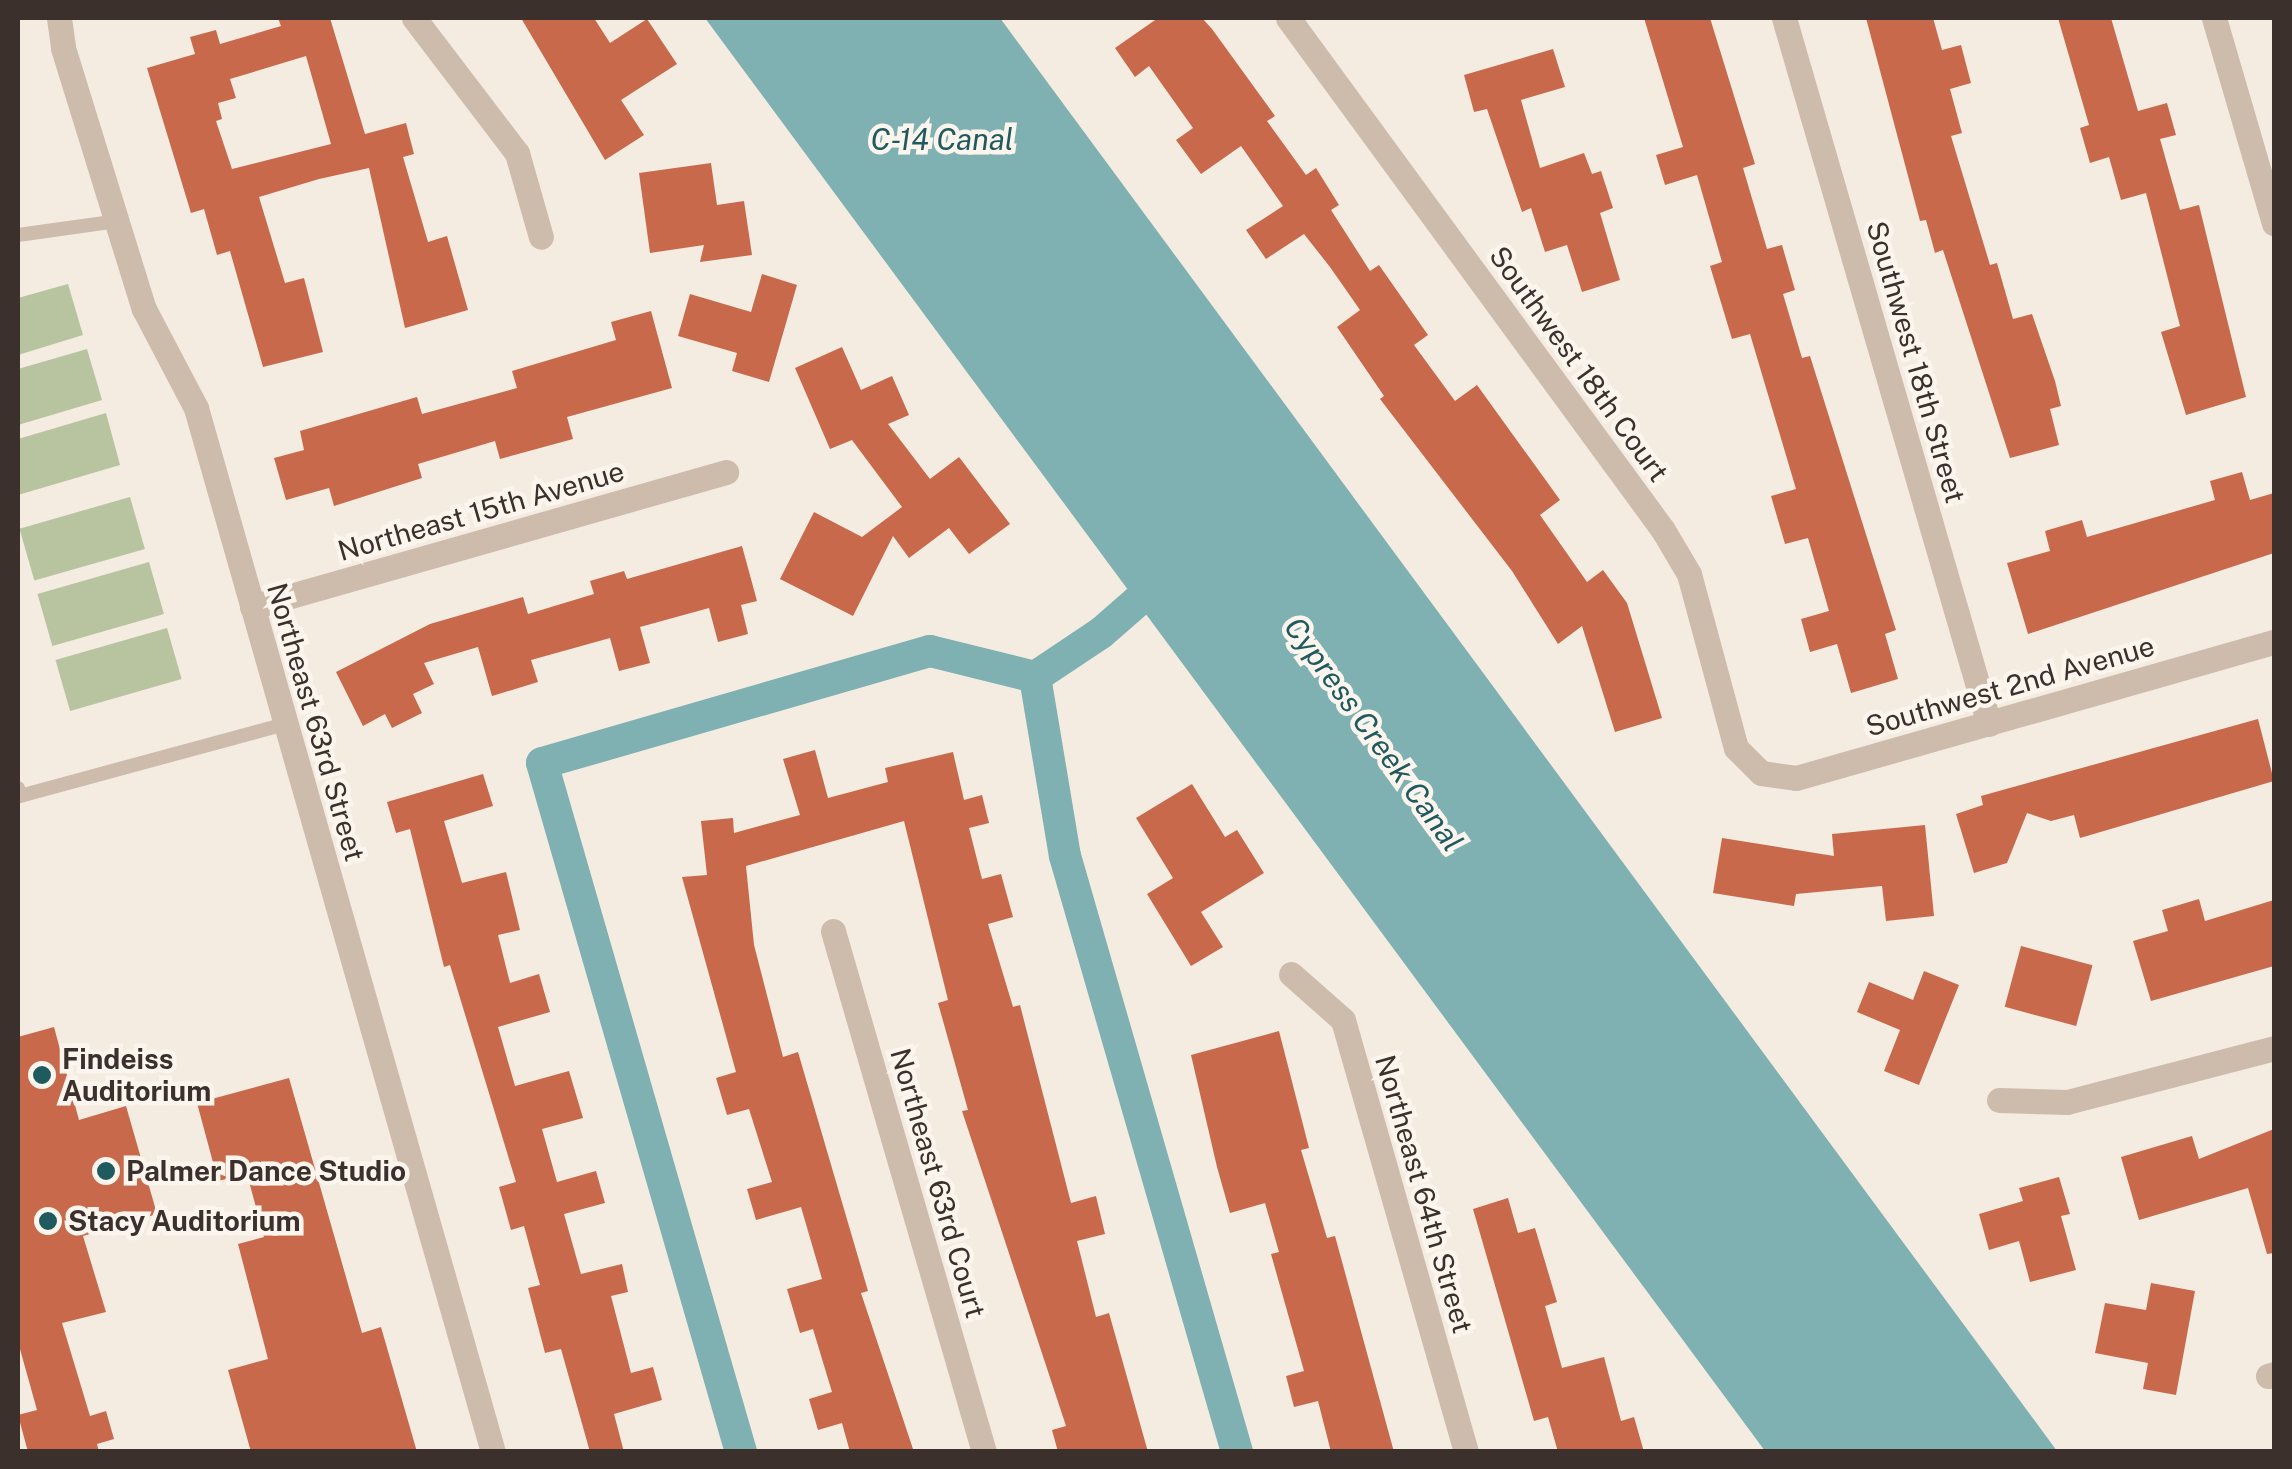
<!DOCTYPE html>
<html>
<head>
<meta charset="utf-8">
<style>
	body { margin:0 }
	#map { position:relative; width:2292px; height:1469px; overflow:hidden; background:#f4ebe1; font-family:"Public Sans",sans-serif }
	div>[style] { position:absolute }
	[style*='--x'] { left:calc(var(--x)*1px); top:calc(var(--y)*1px); width:calc(var(--w)*1px); rotate:calc(var(--a)*1deg) }
	.green>* { inset:0; background:#b8c4a0; transform-origin:0 0 }
	.water>* { inset:0; background:#7fb0b2 }
	.canal>* { height:32px; margin:-16px; padding:0 16px; transform-origin:16px; border-radius:16px; background:#7fb0b2 }
	.building>* { inset:0; background:#c8694b; transform-origin:0 0 }
	.service>* { height:14px; margin:-7px; padding:0 7px; transform-origin:7px; border-radius:7px; background:#cdbbac }
	.minor>* { height:25px; margin:-12.5px; padding:0 12.5px; transform-origin:12.5px; border-radius:12.5px; background:#cdbbac }
	.dots>* { width:28px; height:28px; translate:-50% -50%; box-sizing:border-box; border:5px solid #fbf5ee; border-radius:50% }
	span { translate:-50% -50%; white-space:nowrap; text-align:center; line-height:1.15; -webkit-text-stroke:9px #fbf5ee; paint-order:stroke }
	.street-label { font-size:28px; color:#3b302b }
	.poi-label { font-size:28px; color:#3b302b; font-weight:700 }
	.left { translate:0 -50%; text-align:left }
	.water-label { font-size:30px; color:#1f5a5e; font-style:italic }
	.frame { position:absolute; inset:0; border:20px solid #3b302b; pointer-events:none }
</style>
</head>
<body>
<div id="map">
	<div class="green">
		<div style="clip-path:polygon(68px 284px,83px 335px,18px 355px,18px 298px)"></div>
		<div style="clip-path:polygon(87px 349px,102px 400px,18px 425px,18px 369px)"></div>
		<div style="clip-path:polygon(106px 413px,120px 465px,18px 495px,18px 439px)"></div>
		<div style="left:130px;top:497px;width:54px;height:115px;rotate:74deg"></div>
		<div style="left:149px;top:562px;width:54px;height:116px;rotate:74deg"></div>
		<div style="left:167px;top:628px;width:53px;height:116px;rotate:74deg"></div>
	</div>
	<div class="water">
		<div style="clip-path:polygon(705px 18px,1000px 18px,2057px 1451px,1765px 1451px)"></div>
	</div>
	<div class="canal">
		<div style="--x:1035;--y:677;--w:181;--a:80.5"></div>
		<div style="--x:1065;--y:856;--w:620;--a:73.9"></div>
		<div style="--x:741;--y:1452;--w:717;--a:-106.11"></div>
		<div style="--x:542;--y:763;--w:404;--a:-16.1"></div>
		<div style="--x:930;--y:651;--w:108;--a:13.9"></div>
		<div style="--x:1035;--y:677;--w:79;--a:-33.7"></div>
		<div style="--x:1101;--y:633;--w:93;--a:-41.1"></div>
	</div>
	<div class="building">
		<div style="clip-path:polygon(evenodd,278px 18px,330px 18px,365px 134px,406px 123px,414px 154px,403px 157px,428px 242px,447px 236px,468px 310px,405px 328px,369px 168px,319px 179px,259px 197px,285px 283px,304px 278px,323px 352px,263px 367px,230px 251px,217px 255px,204px 209px,191px 213px,147px 68px,195px 54px,190px 37px,216px 30px,220px 44px,281px 26px,278px 18px,306px 56px,331px 144px,232px 169px,216px 121px,222px 119px,218px 103px,236px 98px,230px 79px,306px 56px)"></div>
		<div style="clip-path:polygon(521px 18px,594px 18px,610px 43px,647px 19px,677px 64px,621px 100px,644px 135px,605px 160px)"></div>
		<div style="clip-path:polygon(1158px 18px,1202px 18px,1212px 29px,1275px 116px,1267px 121px,1306px 175px,1316px 168px,1339px 205px,1331px 210px,1370px 271px,1379px 265px,1428px 335px,1414px 345px,1455px 401px,1477px 385px,1560px 500px,1540px 515px,1587px 582px,1603px 570px,1627px 603px,1662px 718px,1615px 732px,1582px 626px,1558px 644px,1512px 571px,1380px 399px,1384px 396px,1337px 327px,1360px 310px,1330px 267px,1304px 234px,1266px 259px,1246px 230px,1283px 206px,1241px 146px,1201px 174px,1176px 140px,1193px 128px,1149px 66px,1135px 77px,1115px 48px)"></div>
		<div style="clip-path:polygon(1644px 18px,1710px 18px,1755px 164px,1743px 168px,1767px 249px,1782px 245px,1795px 290px,1783px 294px,1802px 358px,1810px 356px,1896px 630px,1885px 634px,1898px 679px,1851px 693px,1837px 644px,1810px 652px,1801px 619px,1829px 611px,1808px 538px,1785px 544px,1771px 496px,1796px 489px,1750px 334px,1732px 339px,1710px 266px,1722px 262px,1697px 175px,1665px 185px,1656px 155px,1683px 147px)"></div>
		<div style="clip-path:polygon(1866px 18px,1933px 18px,1942px 50px,1961px 45px,1971px 83px,1950px 89px,1962px 133px,1951px 136px,1990px 265px,1997px 263px,2013px 319px,2032px 314px,2055px 381px,2061px 406px,2050px 409px,2059px 445px,2010px 458px,1943px 250px,1935px 253px,1926px 220px,1920px 221px)"></div>
		<div style="clip-path:polygon(2058px 18px,2111px 18px,2138px 111px,2167px 103px,2176px 135px,2160px 139px,2180px 210px,2199px 205px,2246px 397px,2186px 415px,2161px 332px,2180px 326px,2146px 193px,2121px 200px,2109px 157px,2090px 163px,2080px 128px,2089px 125px)"></div>
		<div style="clip-path:polygon(1553px 49px,1565px 87px,1521px 100px,1540px 168px,1584px 153px,1592px 174px,1601px 171px,1613px 208px,1600px 213px,1620px 280px,1582px 292px,1567px 245px,1545px 252px,1531px 208px,1522px 212px,1487px 109px,1474px 112px,1464px 75px)"></div>
		<div style="clip-path:polygon(711px 163px,717px 205px,744px 201px,752px 255px,700px 262px,704px 245px,650px 253px,639px 173px)"></div>
		<div style="clip-path:polygon(762px 274px,797px 285px,769px 382px,732px 371px,737px 353px,678px 336px,690px 294px,751px 312px)"></div>
		<div style="clip-path:polygon(651px 311px,672px 388px,567px 417px,573px 439px,500px 459px,495px 441px,418px 464px,422px 478px,334px 506px,329px 488px,286px 500px,274px 458px,304px 450px,300px 431px,417px 397px,422px 414px,517px 388px,512px 371px,616px 340px,611px 322px)"></div>
		<div style="clip-path:polygon(842px 347px,861px 390px,892px 376px,909px 415px,888px 424px,930px 479px,959px 457px,1010px 524px,969px 554px,949px 528px,909px 558px,893px 536px,853px 616px,780px 579px,814px 512px,862px 537px,902px 507px,852px 440px,830px 449px,795px 368px)"></div>
		<div style="clip-path:polygon(2242px 472px,2250px 500px,2274px 493px,2274px 553px,2028px 634px,2007px 563px,2050px 551px,2045px 531px,2082px 520px,2087px 537px,2215px 500px,2210px 481px)"></div>
		<div style="clip-path:polygon(742px 546px,757px 601px,741px 605px,748px 634px,718px 642px,709px 608px,640px 627px,650px 663px,619px 671px,610px 638px,531px 660px,538px 682px,492px 696px,478px 647px,424px 663px,434px 684px,413px 694px,422px 713px,392px 728px,385px 714px,363px 726px,336px 672px,430px 624px,523px 597px,528px 614px,594px 594px,590px 581px,624px 571px,627px 579px)"></div>
		<div style="clip-path:polygon(2258px 719px,2274px 781px,2080px 838px,2074px 815px,2051px 821px,2027px 813px,2007px 863px,1974px 873px,1956px 814px,1983px 805px,1981px 796px)"></div>
		<div style="clip-path:polygon(815px 750px,828px 798px,888px 782px,885px 768px,953px 752px,964px 800px,982px 795px,989px 823px,969px 828px,982px 879px,1001px 874px,1013px 917px,988px 924px,1013px 1007px,1020px 1005px,1071px 1203px,1096px 1196px,1105px 1234px,1077px 1241px,1096px 1317px,1109px 1313px,1148px 1452px,1058px 1452px,1052px 1430px,1066px 1426px,962px 1111px,968px 1110px,938px 1003px,948px 1000px,904px 821px,746px 866px,754px 945px,783px 1057px,798px 1052px,868px 1291px,861px 1293px,914px 1452px,850px 1452px,842px 1423px,818px 1430px,809px 1399px,832px 1392px,813px 1329px,800px 1333px,787px 1289px,822px 1279px,801px 1207px,756px 1220px,747px 1189px,772px 1182px,749px 1109px,727px 1115px,716px 1078px,736px 1072px,682px 877px,707px 875px,701px 821px,733px 818px,734px 833px,800px 815px,783px 759px)"></div>
		<div style="clip-path:polygon(483px 774px,493px 806px,444px 821px,462px 883px,506px 872px,520px 930px,498px 935px,510px 983px,539px 974px,550px 1012px,498px 1027px,515px 1086px,569px 1071px,583px 1118px,542px 1129px,557px 1182px,596px 1171px,605px 1203px,564px 1214px,581px 1274px,622px 1264px,628px 1292px,611px 1296px,631px 1373px,653px 1367px,662px 1400px,614px 1414px,624px 1452px,590px 1452px,561px 1349px,545px 1353px,528px 1288px,540px 1285px,524px 1226px,511px 1230px,499px 1187px,516px 1182px,450px 965px,444px 967px,410px 829px,396px 833px,387px 802px)"></div>
		<div style="clip-path:polygon(1192px 784px,1225px 837px,1237px 830px,1264px 873px,1201px 912px,1223px 947px,1191px 966px,1147px 894px,1173px 878px,1136px 818px)"></div>
		<div style="clip-path:polygon(1925px 825px,1934px 916px,1886px 921px,1882px 886px,1796px 894px,1794px 906px,1713px 893px,1722px 838px,1834px 856px,1832px 834px)"></div>
		<div style="clip-path:polygon(2199px 899px,2205px 921px,2274px 900px,2274px 966px,2151px 1001px,2133px 941px,2168px 931px,2162px 910px)"></div>
		<div style="left:2021px;top:946px;width:74px;height:63px;rotate:15deg"></div>
		<div style="clip-path:polygon(1924px 971px,1959px 985px,1919px 1085px,1884px 1071px,1900px 1030px,1857px 1012px,1869px 982px,1913px 1000px)"></div>
		<div style="clip-path:polygon(54px 1027px,79px 1120px,126px 1106px,157px 1214px,83px 1236px,106px 1312px,62px 1323px,90px 1416px,106px 1411px,114px 1439px,97px 1444px,99px 1452px,28px 1452px,18px 1415px,37px 1410px,18px 1342px,18px 1037px)"></div>
		<div style="clip-path:polygon(1279px 1031px,1309px 1148px,1301px 1150px,1327px 1238px,1335px 1236px,1394px 1452px,1331px 1452px,1318px 1401px,1294px 1407px,1286px 1376px,1304px 1371px,1271px 1254px,1279px 1252px,1265px 1203px,1230px 1213px,1217px 1167px,1191px 1055px)"></div>
		<div style="clip-path:polygon(289px 1078px,362px 1333px,381px 1327px,417px 1452px,251px 1452px,228px 1370px,268px 1359px,238px 1244px,264px 1237px,247px 1174px,218px 1181px,197px 1103px)"></div>
		<div style="clip-path:polygon(2274px 1129px,2274px 1253px,2267px 1254px,2248px 1188px,2139px 1220px,2121px 1157px,2192px 1136px,2199px 1159px)"></div>
		<div style="clip-path:polygon(2059px 1177px,2070px 1214px,2061px 1216px,2076px 1270px,2030px 1282px,2019px 1241px,1989px 1250px,1979px 1214px,2023px 1201px,2019px 1188px)"></div>
		<div style="clip-path:polygon(1508px 1198px,1518px 1233px,1535px 1228px,1557px 1302px,1545px 1306px,1562px 1368px,1604px 1357px,1621px 1421px,1634px 1417px,1644px 1452px,1558px 1452px,1548px 1417px,1534px 1421px,1473px 1209px)"></div>
		<div style="clip-path:polygon(2151px 1283px,2195px 1291px,2176px 1395px,2143px 1389px,2148px 1363px,2095px 1353px,2105px 1303px,2146px 1310px)"></div>
	</div>
	<div class="service">
		<div style="--x:18;--y:235;--w:100;--a:-8"></div>
		<div style="--x:18;--y:788;--w:8;--a:76"></div>
		<div style="--x:20;--y:796;--w:275;--a:-15.2"></div>
	</div>
	<div class="minor">
		<div style="--x:59;--y:18;--w:30;--a:82"></div>
		<div style="--x:63;--y:48;--w:273;--a:72.8"></div>
		<div style="--x:144;--y:309;--w:112;--a:62.3"></div>
		<div style="--x:196;--y:408;--w:1085;--a:74.12"></div>
		<div style="--x:414;--y:18;--w:170;--a:52.7"></div>
		<div style="--x:517;--y:153;--w:87;--a:74.1"></div>
		<div style="--x:1288;--y:18;--w:635;--a:53.78"></div>
		<div style="--x:1663;--y:530;--w:51;--a:59.4"></div>
		<div style="--x:1689;--y:574;--w:180;--a:74.9"></div>
		<div style="--x:1736;--y:748;--w:35;--a:45"></div>
		<div style="--x:1761;--y:773;--w:35;--a:8"></div>
		<div style="--x:1796;--y:778;--w:497;--a:-15.9"></div>
		<div style="--x:1784;--y:18;--w:735;--a:73.81"></div>
		<div style="--x:2214;--y:18;--w:214;--a:73.7"></div>
		<div style="--x:252;--y:607;--w:493;--a:-15.9"></div>
		<div style="--x:833;--y:931;--w:542;--a:73.84"></div>
		<div style="--x:1291;--y:974;--w:69;--a:41.5"></div>
		<div style="--x:1343;--y:1020;--w:449;--a:74.1"></div>
		<div style="--x:1999;--y:1100;--w:68;--a:1.7"></div>
		<div style="--x:2067;--y:1102;--w:214;--a:-14.6"></div>
		<div style="--x:2268;--y:1376;--w:6;--a:-18"></div>
	</div>
	<div class="dots">
		<div style="left:42px;top:1075px;background:#1f5a5e"></div>
		<div style="left:106px;top:1171px;background:#1f5a5e"></div>
		<div style="left:48px;top:1221px;background:#1f5a5e"></div>
	</div>
	<div class="street-label">
		<span style="left:1916px;top:362px;rotate:74deg">Southwest 18th Street</span>
		<span style="left:1579px;top:364px;rotate:54deg">Southwest 18th Court</span>
		<span style="left:481px;top:511px;rotate:-16deg">Northeast 15th Avenue</span>
		<span style="left:2010px;top:686px;rotate:-16deg">Southwest 2nd Avenue</span>
		<span style="left:316px;top:722px;rotate:74deg">Northeast 63rd Street</span>
		<span style="left:938px;top:1183px;rotate:74deg">Northeast 63rd Court</span>
		<span style="left:1424px;top:1194px;rotate:74deg">Northeast 64th Street</span>
	</div>
	<div class="poi-label">
		<span class="left" style="left:62px;top:1075px">Findeiss<br>Auditorium</span>
		<span class="left" style="left:126px;top:1171px">Palmer Dance Studio</span>
		<span class="left" style="left:68px;top:1221px">Stacy Auditorium</span>
	</div>
	<div class="water-label">
		<span style="left:942px;top:139px">C-14 Canal</span>
		<span style="left:1374px;top:734px;rotate:54deg">Cypress Creek Canal</span>
	</div>
	<div class="frame"></div>
</div>
</body>
</html>
